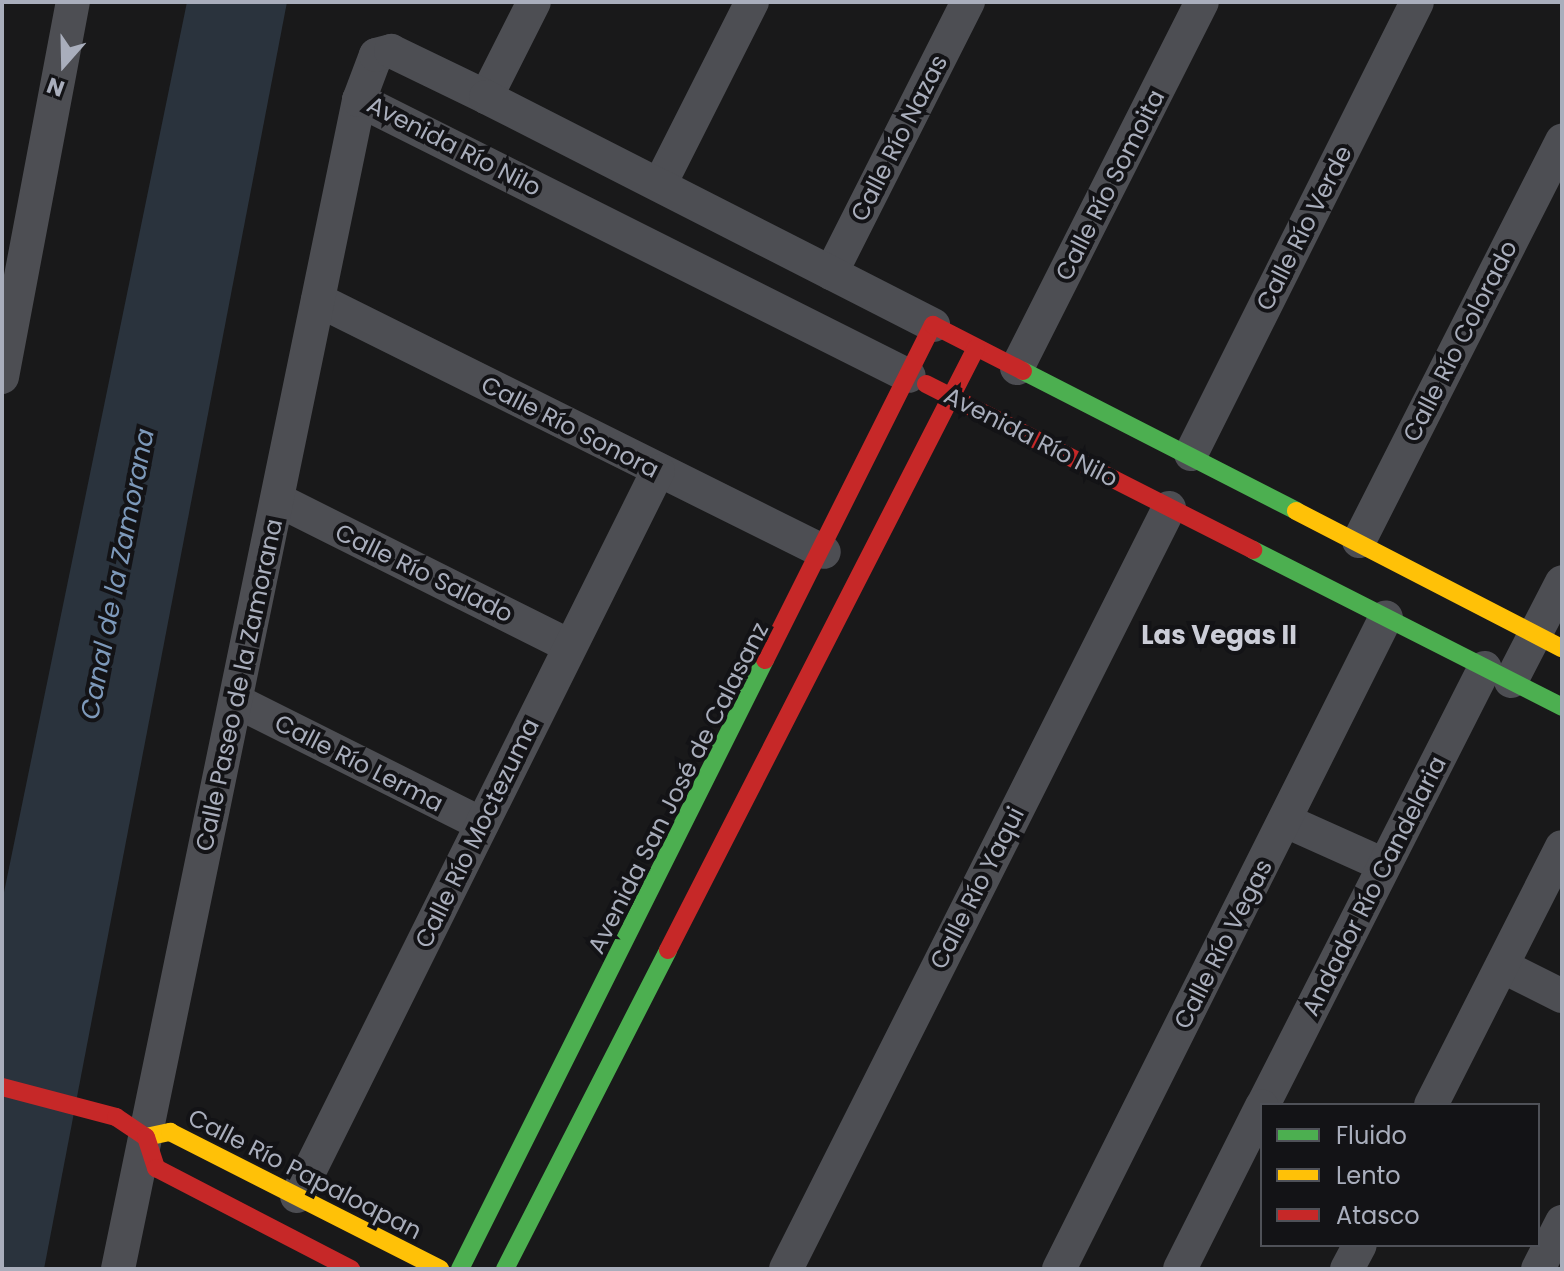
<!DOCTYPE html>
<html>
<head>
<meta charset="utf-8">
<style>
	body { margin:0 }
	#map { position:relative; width:1564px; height:1271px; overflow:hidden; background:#19191a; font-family:Poppins,sans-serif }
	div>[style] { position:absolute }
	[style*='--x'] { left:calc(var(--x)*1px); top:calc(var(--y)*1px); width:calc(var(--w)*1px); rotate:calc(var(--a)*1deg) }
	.water>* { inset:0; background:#2a333d }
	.street>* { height:34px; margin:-17px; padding:0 17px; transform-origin:17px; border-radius:17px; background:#4d4e53 }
	.fast>* { height:18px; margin:-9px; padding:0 9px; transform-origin:9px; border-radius:9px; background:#4caf50 }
	.slow>* { height:18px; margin:-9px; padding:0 9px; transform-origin:9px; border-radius:9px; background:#ffc107 }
	.jam>* { height:18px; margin:-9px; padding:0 9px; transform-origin:9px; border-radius:9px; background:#c62828 }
	span { translate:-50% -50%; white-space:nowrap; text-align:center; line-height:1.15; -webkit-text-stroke:8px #131316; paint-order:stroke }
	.street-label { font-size:24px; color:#a9aebc }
	.water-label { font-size:26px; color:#7d99ba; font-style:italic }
	.neighbourhood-label { font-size:26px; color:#cbcdd7; font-weight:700 }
	.frame { position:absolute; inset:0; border:4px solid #a9aebc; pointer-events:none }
	.legend { position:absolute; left:1260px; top:1103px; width:280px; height:144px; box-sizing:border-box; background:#131316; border:2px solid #4f5158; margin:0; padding:10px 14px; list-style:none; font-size:24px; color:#a9aebc }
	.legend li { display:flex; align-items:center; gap:16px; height:40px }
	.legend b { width:40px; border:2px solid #4f5158 }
	.north { position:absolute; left:24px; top:24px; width:80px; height:80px; -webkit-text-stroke:6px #131316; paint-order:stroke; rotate:200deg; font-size:22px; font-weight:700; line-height:32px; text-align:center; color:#a9aebc }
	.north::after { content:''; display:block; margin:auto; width:28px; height:36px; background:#a9aebc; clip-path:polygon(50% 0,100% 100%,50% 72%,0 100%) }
</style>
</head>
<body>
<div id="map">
	<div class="water">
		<div style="clip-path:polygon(187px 2px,287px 2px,44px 1269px,2px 1269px,2px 902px)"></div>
	</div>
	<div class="street">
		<div style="--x:486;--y:97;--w:106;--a:-63.2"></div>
		<div style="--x:359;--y:100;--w:615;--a:26.65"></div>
		<div style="--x:660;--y:184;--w:204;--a:-63.2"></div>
		<div style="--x:831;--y:273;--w:304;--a:-63.2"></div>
		<div style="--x:318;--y:300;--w:565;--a:26.47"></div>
		<div style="--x:1017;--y:368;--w:410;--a:-63.2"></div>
		<div style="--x:2;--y:377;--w:382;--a:-79.3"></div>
		<div style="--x:1191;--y:454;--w:505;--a:-63.43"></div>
		<div style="--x:278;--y:500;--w:326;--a:26.6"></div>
		<div style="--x:1359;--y:541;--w:449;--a:-63.1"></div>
		<div style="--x:1511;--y:681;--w:111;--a:-62.7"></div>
		<div style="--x:236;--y:701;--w:275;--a:26.6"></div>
		<div style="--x:1286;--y:821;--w:107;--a:24.2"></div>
		<div style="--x:1502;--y:966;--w:67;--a:26.6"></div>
		<div style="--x:1263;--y:1105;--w:490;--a:-63.1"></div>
		<div style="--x:1431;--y:1105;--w:289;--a:-63.1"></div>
		<div style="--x:297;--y:1196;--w:810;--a:-63.53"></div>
		<div style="--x:118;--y:1269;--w:1194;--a:-78.35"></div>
		<div style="--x:359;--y:100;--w:48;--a:-69.3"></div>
		<div style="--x:376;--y:55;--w:16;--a:-15"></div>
		<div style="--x:391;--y:51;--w:106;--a:25.8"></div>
		<div style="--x:486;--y:97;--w:502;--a:27.02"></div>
		<div style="--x:786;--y:1269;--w:852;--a:-63.28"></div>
		<div style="--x:1059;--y:1269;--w:729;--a:-63.36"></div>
		<div style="--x:1180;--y:1269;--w:182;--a:-63.3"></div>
		<div style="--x:1347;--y:1269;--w:27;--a:-62"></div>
		<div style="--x:1538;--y:1269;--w:53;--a:-62.9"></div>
	</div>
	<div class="fast">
		<div style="--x:1023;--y:371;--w:307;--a:27.1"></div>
		<div style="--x:1253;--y:550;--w:347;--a:26.9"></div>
		<div style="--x:460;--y:1269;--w:681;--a:-63.4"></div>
		<div style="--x:505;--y:1269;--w:358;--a:-62.9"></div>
	</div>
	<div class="slow">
		<div style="--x:1296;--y:511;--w:299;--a:27.3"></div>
		<div style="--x:146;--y:1137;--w:25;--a:-12"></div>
		<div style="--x:170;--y:1132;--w:303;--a:26.9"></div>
	</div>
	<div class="jam">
		<div style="--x:926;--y:384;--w:367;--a:26.9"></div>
		<div style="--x:765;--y:660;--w:375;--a:-63.4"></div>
		<div style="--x:933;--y:325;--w:101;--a:27.1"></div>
		<div style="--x:668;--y:950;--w:676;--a:-62.9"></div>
		<div style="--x:2;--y:1087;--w:118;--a:14.7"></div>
		<div style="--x:116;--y:1117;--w:36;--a:34"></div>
		<div style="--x:146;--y:1137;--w:33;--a:72"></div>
		<div style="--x:156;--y:1168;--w:220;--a:27.4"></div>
	</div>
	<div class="street-label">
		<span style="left:899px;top:138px;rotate:-63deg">Calle Río Nazas</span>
		<span style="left:454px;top:146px;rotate:27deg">Avenida Río Nilo</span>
		<span style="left:1110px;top:185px;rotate:-63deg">Calle Río Somoita</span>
		<span style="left:1304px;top:228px;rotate:-63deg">Calle Río Verde</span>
		<span style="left:1460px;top:341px;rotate:-63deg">Calle Río Colorado</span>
		<span style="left:570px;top:427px;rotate:27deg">Calle Río Sonora</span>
		<span style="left:1031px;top:437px;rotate:27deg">Avenida Río Nilo</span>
		<span style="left:424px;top:573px;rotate:26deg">Calle Río Salado</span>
		<span style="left:239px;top:685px;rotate:-78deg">Calle Paseo de la Zamorana</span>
		<span style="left:359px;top:763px;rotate:27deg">Calle Río Lerma</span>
		<span style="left:678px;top:788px;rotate:-63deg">Avenida San José de Calasanz</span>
		<span style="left:477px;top:833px;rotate:-64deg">Calle Río Moctezuma</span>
		<span style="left:1374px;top:886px;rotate:-63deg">Andador Río Candelaria</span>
		<span style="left:977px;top:888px;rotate:-63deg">Calle Río Yaqui</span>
		<span style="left:1223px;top:944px;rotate:-63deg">Calle Río Vegas</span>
		<span style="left:305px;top:1174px;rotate:27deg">Calle Río Papaloapan</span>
	</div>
	<div class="water-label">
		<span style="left:118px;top:574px;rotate:-79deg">Canal de la Zamorana</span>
	</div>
	<div class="neighbourhood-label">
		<span style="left:1219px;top:636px">Las Vegas II</span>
	</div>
	<div class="frame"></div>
	<ul class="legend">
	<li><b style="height:10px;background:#4caf50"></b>Fluido</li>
	<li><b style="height:10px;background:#ffc107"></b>Lento</li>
	<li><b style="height:10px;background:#c62828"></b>Atasco</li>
	</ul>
	<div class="north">N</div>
</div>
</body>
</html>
